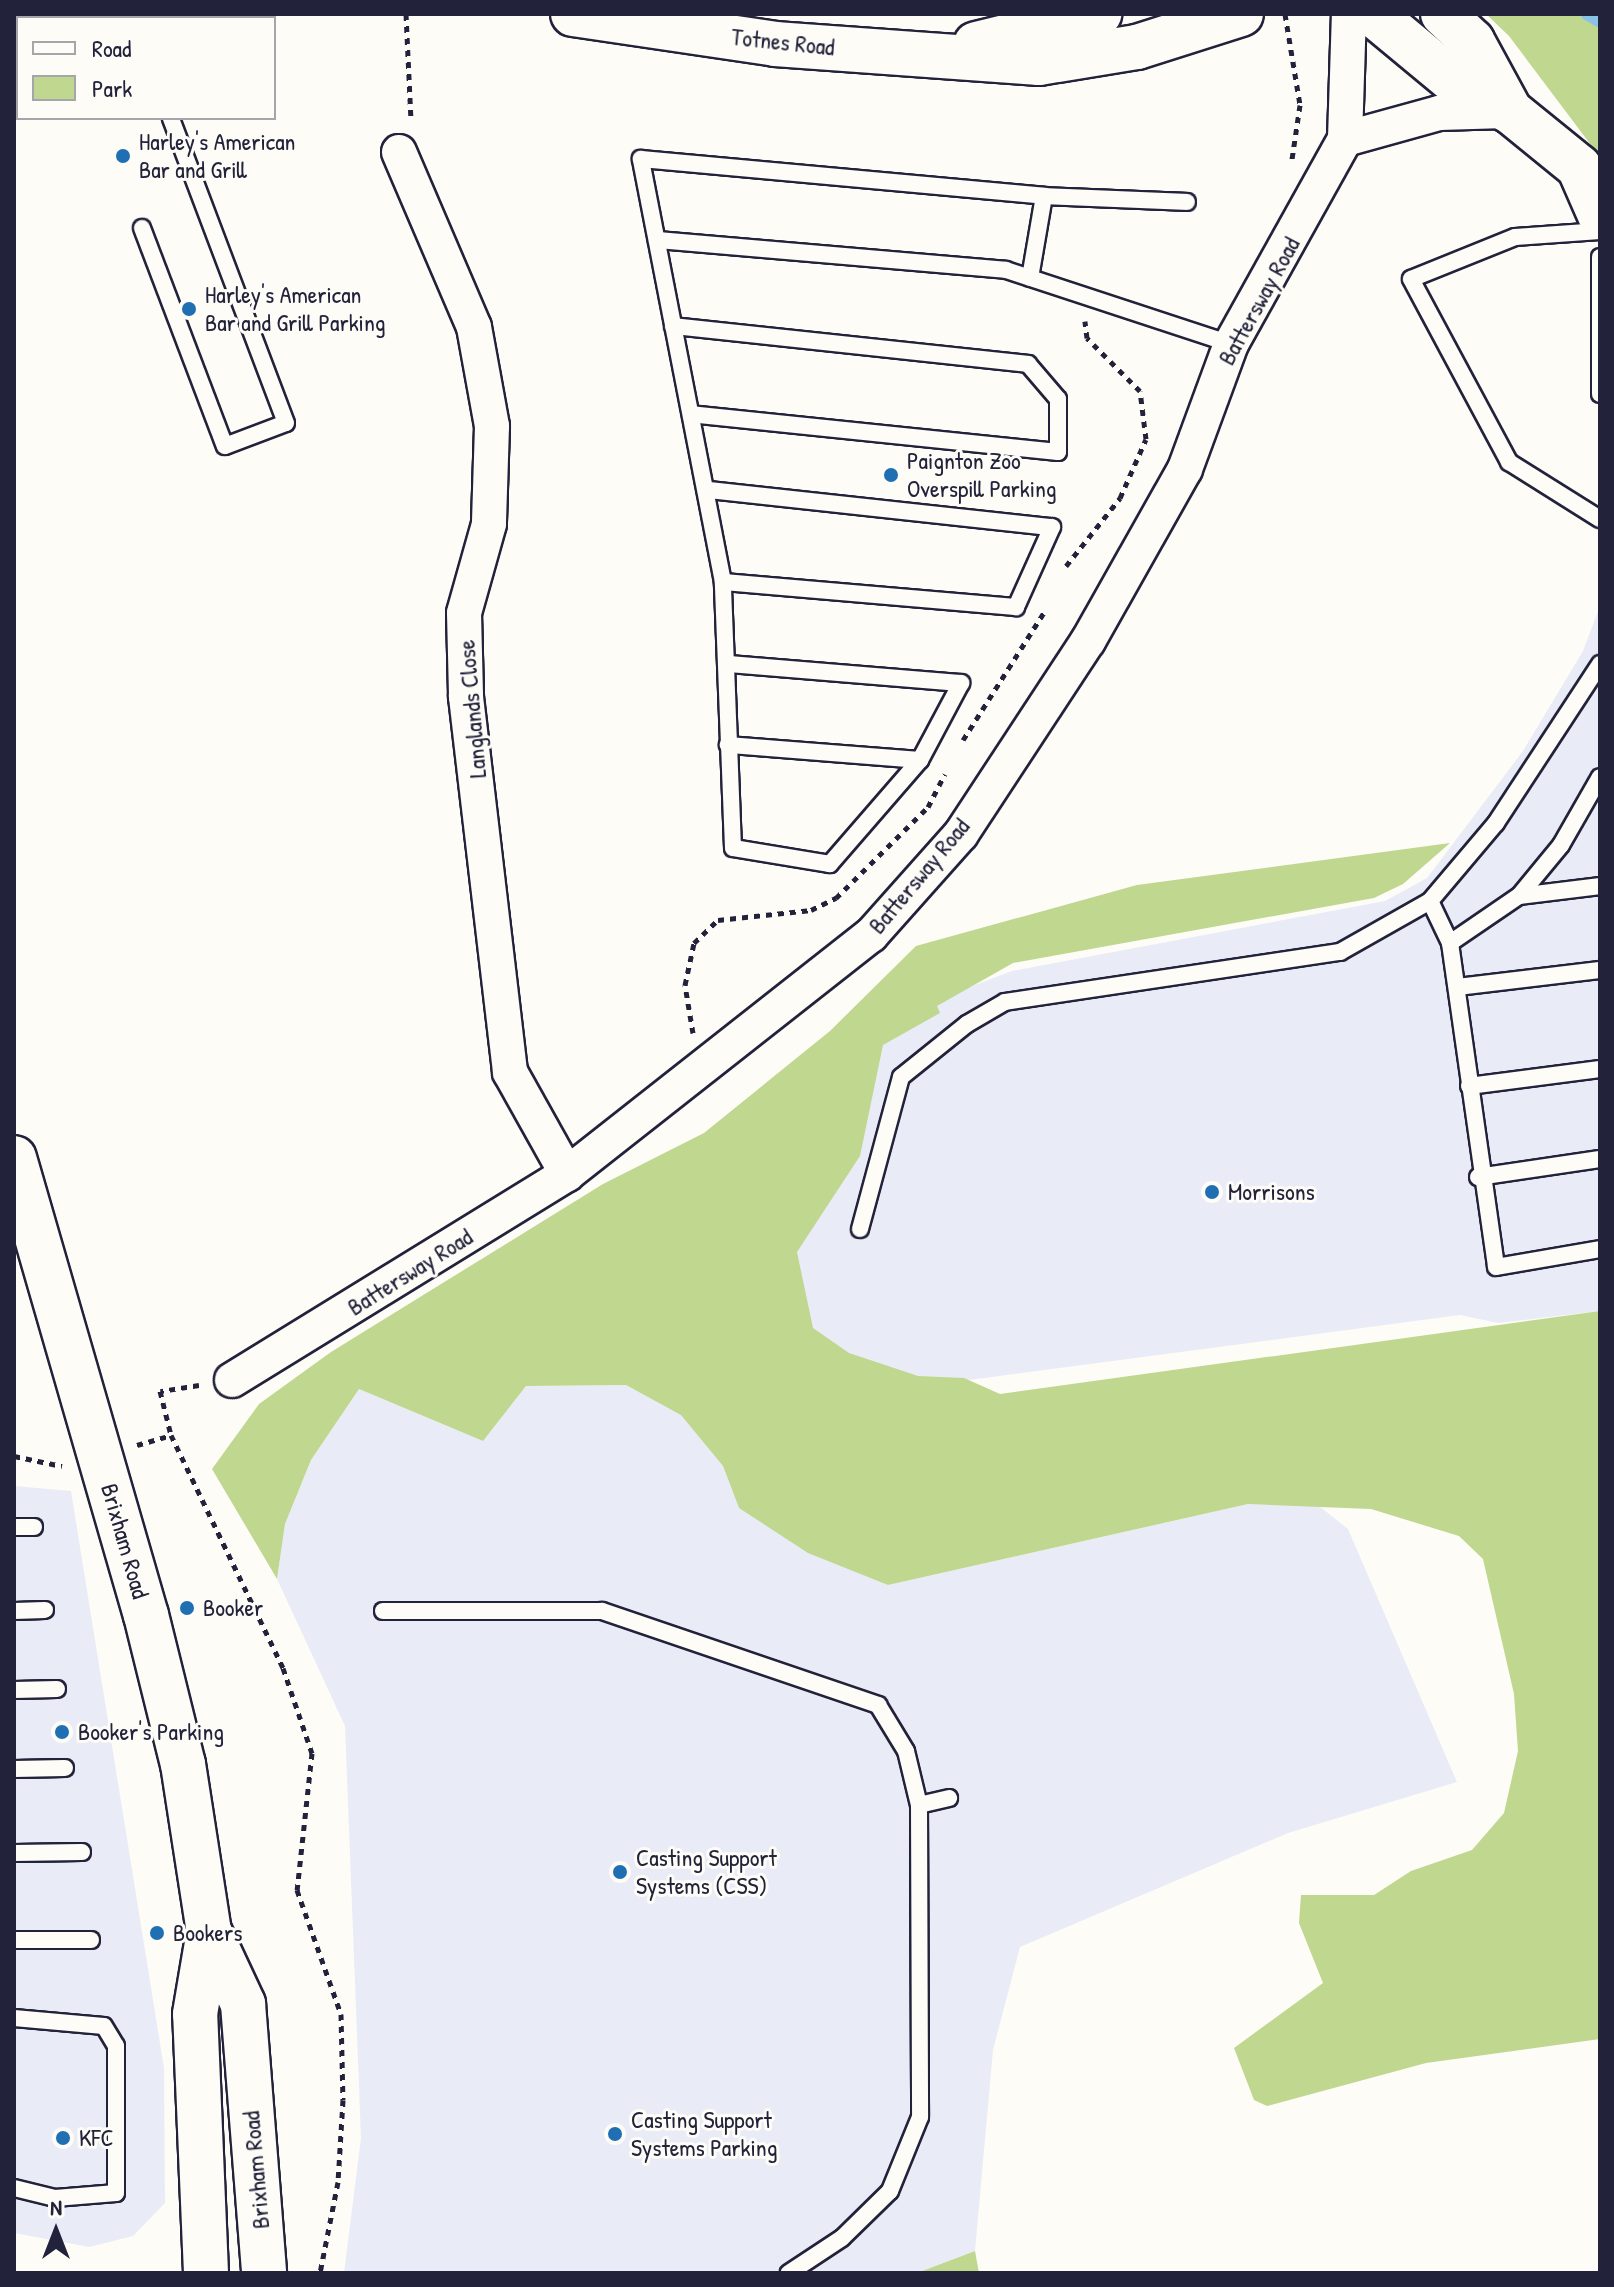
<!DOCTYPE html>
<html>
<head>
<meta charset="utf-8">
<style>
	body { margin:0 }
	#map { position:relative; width:1614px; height:2287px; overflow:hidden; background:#fdfcf7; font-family:"Patrick Hand",sans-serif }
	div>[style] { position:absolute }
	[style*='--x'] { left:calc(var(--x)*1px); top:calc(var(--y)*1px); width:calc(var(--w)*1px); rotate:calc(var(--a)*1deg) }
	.built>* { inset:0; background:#e9ecf7 }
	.green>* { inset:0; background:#bfd78e }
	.stream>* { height:11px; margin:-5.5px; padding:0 5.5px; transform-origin:5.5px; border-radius:5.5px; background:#88c2e7 }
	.path>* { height:5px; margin-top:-2.5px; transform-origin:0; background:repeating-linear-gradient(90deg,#22223b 0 6px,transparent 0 12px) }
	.roads { filter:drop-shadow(2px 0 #22223b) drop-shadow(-2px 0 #22223b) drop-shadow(0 2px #22223b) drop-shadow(0 -2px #22223b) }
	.lane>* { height:16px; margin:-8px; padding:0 8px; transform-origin:8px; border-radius:8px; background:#fdfcf7 }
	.street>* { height:34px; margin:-17px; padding:0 17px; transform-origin:17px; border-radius:17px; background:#fdfcf7 }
	.secondary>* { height:44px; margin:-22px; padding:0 22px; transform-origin:22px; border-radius:22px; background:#fdfcf7 }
	.primary>* { height:44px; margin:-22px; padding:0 22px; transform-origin:22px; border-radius:22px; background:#fdfcf7 }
	.dots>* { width:22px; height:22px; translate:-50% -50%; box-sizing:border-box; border:4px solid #fdfcf7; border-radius:50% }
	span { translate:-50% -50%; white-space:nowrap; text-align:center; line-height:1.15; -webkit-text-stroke:6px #fdfcf7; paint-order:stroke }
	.street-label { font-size:24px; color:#22223b }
	.poi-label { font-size:24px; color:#22223b }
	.left { translate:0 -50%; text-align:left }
	.frame { position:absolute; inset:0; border:16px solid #22223b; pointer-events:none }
	.legend { position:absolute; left:16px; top:16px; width:260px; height:104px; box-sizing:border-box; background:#fdfcf7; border:2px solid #a5a5ac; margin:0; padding:10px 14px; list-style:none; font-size:24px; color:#22223b }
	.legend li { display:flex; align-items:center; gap:16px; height:40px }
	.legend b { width:40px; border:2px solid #a5a5ac }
	.north { position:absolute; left:16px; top:2191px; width:80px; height:80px; -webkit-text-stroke:6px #fdfcf7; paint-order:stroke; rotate:0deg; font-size:22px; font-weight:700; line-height:32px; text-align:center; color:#22223b }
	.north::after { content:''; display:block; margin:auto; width:28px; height:36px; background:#22223b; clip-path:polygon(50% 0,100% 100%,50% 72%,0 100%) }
</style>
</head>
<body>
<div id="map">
	<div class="built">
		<div style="clip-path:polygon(1600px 606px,1600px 1311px,1498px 1323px,1460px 1315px,879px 1392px,810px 1365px,776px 1269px,882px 1031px,920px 1006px,1012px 971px,1385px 901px,1427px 878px,1523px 751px,1583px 651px)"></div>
		<div style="clip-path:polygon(626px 1385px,681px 1414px,723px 1466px,739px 1508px,888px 1585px,1248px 1504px,1319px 1506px,1348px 1529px,1457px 1782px,1288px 1833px,1020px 1947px,993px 2050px,975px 2251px,917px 2273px,344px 2273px,361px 2138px,345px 1726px,277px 1579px,285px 1524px,311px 1460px,359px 1389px,483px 1441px,526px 1386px)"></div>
		<div style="clip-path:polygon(14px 1486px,71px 1491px,164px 2068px,165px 2203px,133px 2236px,89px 2247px,14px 2233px)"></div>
	</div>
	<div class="green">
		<div style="clip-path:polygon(1486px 14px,1600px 14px,1600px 157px,1509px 36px)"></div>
		<div style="clip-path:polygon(1450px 843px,1403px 884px,1374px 898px,1013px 963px,937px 1006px,940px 1013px,883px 1045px,860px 1156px,797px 1252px,813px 1328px,849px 1353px,918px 1376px,964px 1378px,1000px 1394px,1600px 1311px,1600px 2039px,1426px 2063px,1267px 2106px,1254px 2100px,1234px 2048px,1323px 1983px,1299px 1923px,1301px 1895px,1374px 1895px,1411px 1871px,1472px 1850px,1504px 1813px,1518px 1751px,1514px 1694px,1483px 1559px,1459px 1536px,1371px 1509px,1248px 1504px,888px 1585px,808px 1553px,739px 1508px,723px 1466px,681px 1415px,626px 1385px,526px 1386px,483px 1441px,359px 1389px,311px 1460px,285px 1524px,277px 1579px,212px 1469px,259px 1404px,331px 1352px,603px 1184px,704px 1133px,830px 1031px,916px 946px,1137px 885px)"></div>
		<div style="clip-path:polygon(975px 2251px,979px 2273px,917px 2273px)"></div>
	</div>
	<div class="stream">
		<div style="--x:1586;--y:14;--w:16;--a:30"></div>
	</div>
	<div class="path">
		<div style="--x:406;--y:14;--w:107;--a:87.3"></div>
		<div style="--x:1285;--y:14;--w:92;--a:80.6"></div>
		<div style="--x:1300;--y:105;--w:55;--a:98.4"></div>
		<div style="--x:1066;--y:566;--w:87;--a:-51.5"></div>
		<div style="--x:1120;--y:498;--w:64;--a:-66.2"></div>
		<div style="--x:1146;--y:439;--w:48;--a:-97.1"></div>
		<div style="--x:1140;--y:391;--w:75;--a:-135"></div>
		<div style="--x:1087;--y:338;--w:17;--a:-97"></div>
		<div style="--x:963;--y:740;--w:153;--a:-57.6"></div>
		<div style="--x:693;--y:1033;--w:49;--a:-99.5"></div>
		<div style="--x:685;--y:985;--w:43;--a:-77.9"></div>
		<div style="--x:694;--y:943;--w:33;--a:-44"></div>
		<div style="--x:718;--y:920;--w:94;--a:-6.1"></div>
		<div style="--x:811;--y:910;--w:28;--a:-26"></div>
		<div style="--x:836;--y:898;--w:129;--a:-44.7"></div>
		<div style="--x:928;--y:807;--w:37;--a:-63"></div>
		<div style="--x:199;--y:1385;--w:39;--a:171"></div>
		<div style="--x:160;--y:1391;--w:45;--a:76"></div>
		<div style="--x:171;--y:1435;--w:259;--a:64.3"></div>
		<div style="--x:283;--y:1668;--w:90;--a:71.2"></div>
		<div style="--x:312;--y:1753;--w:138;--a:96.2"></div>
		<div style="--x:297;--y:1890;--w:132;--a:70.5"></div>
		<div style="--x:341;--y:2014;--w:86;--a:88.7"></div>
		<div style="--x:343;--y:2100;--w:82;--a:93.5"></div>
		<div style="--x:338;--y:2182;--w:93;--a:101.2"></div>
		<div style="--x:137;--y:1445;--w:35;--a:-16"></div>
		<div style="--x:14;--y:1456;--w:49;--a:11.8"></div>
	</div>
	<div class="roads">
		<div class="lane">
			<div style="--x:135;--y:14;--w:4;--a:76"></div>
			<div style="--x:1044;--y:196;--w:143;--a:2.4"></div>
			<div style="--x:142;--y:228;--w:233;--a:69.2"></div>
			<div style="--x:225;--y:446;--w:65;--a:-20.7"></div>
			<div style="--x:286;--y:423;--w:326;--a:-110.7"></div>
			<div style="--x:1600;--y:231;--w:85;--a:176"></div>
			<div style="--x:1515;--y:237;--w:112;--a:158"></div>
			<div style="--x:1411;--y:279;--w:208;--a:61.8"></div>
			<div style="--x:1509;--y:462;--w:107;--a:32.1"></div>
			<div style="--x:657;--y:240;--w:350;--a:4.9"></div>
			<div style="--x:1006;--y:270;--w:237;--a:18.2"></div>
			<div style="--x:1600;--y:257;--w:137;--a:90"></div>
			<div style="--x:673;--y:326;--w:357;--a:6.1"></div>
			<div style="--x:1028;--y:364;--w:46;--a:49.4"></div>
			<div style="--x:1058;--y:399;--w:53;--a:90"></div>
			<div style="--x:1058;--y:452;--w:368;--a:-174.1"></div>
			<div style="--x:709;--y:490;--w:345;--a:6.2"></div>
			<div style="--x:1052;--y:527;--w:88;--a:114.2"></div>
			<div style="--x:1016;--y:607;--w:294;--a:-175.1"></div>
			<div style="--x:728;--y:664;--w:234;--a:4.7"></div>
			<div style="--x:961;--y:683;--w:87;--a:118"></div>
			<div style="--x:920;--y:760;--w:193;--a:-175.5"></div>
			<div style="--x:920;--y:760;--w:138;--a:130.9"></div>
			<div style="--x:830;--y:864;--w:98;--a:-170.6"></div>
			<div style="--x:733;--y:848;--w:266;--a:-92.2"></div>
			<div style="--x:723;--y:582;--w:431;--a:-101"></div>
			<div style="--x:641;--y:159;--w:405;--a:5.2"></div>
			<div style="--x:1044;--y:196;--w:83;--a:99.7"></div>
			<div style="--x:1519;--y:896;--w:82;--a:-7"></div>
			<div style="--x:1430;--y:901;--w:47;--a:64.5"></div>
			<div style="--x:1450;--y:943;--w:327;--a:81.9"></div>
			<div style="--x:1496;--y:1267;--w:106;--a:-9.8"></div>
			<div style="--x:1450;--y:943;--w:83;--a:-34.3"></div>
			<div style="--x:1519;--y:896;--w:66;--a:-50.5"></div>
			<div style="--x:1561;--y:845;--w:78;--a:-60.2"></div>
			<div style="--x:1457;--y:987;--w:144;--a:-6.8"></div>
			<div style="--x:1469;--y:1086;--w:132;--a:-7.4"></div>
			<div style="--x:1478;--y:1177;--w:123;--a:-8.4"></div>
			<div style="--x:860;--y:1229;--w:157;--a:-74.9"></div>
			<div style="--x:901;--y:1077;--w:85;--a:-38.8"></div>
			<div style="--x:967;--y:1024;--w:44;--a:-30.1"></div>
			<div style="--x:1005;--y:1002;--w:339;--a:-8.5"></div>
			<div style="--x:1340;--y:952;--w:103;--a:-29.5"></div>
			<div style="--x:1430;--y:901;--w:102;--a:-49.8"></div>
			<div style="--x:1496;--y:823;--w:190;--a:-56.8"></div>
			<div style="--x:14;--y:1527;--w:20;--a:0"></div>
			<div style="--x:14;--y:1611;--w:31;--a:-2"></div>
			<div style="--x:383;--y:1611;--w:219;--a:0"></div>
			<div style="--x:602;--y:1611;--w:292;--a:18.8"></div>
			<div style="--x:878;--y:1705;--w:54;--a:58.7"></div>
			<div style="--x:906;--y:1751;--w:56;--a:76.5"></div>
			<div style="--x:919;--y:1805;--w:312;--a:89.8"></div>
			<div style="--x:920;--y:2117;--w:80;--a:112.1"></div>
			<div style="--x:890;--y:2191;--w:67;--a:135.6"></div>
			<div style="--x:842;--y:2238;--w:64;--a:146.6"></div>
			<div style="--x:14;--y:1690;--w:43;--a:-1.3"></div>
			<div style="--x:14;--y:1769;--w:51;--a:-1.1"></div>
			<div style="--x:919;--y:1805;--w:31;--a:-13"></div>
			<div style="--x:14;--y:1853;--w:68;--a:-0.8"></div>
			<div style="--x:14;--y:1940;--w:77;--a:0"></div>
			<div style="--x:14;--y:2018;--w:90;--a:5.1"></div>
			<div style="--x:104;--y:2026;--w:23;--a:59"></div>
			<div style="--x:116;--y:2046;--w:147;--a:90"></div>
			<div style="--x:116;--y:2193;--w:61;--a:175.3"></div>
			<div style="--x:55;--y:2198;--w:42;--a:-166.3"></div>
		</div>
		<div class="street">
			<div style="--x:1345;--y:139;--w:98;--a:-15.5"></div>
			<div style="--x:1439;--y:113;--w:67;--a:-1.7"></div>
			<div style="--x:399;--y:152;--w:190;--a:66.8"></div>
			<div style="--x:474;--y:327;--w:101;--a:79.7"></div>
			<div style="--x:492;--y:426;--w:98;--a:91.8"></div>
			<div style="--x:489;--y:524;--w:92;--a:105.7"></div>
			<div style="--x:464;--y:613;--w:84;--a:88.6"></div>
			<div style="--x:466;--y:697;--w:378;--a:83.3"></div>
			<div style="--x:510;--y:1072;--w:117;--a:60.8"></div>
			<div style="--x:232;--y:1380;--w:393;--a:-31.6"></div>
			<div style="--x:567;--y:1174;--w:387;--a:-38.2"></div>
			<div style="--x:871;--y:935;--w:135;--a:-48.3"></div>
			<div style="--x:961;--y:834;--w:231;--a:-56.7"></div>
			<div style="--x:1088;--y:641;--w:197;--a:-60.6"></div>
			<div style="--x:1185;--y:469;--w:133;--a:-69.8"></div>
			<div style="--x:1231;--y:344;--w:235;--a:-60.9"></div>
			<div style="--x:1345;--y:139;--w:125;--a:-88.2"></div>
		</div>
		<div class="secondary">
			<div style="--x:1373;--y:14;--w:107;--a:39.7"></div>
			<div style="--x:1455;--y:82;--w:62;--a:27.8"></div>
			<div style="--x:1510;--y:111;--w:89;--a:39.1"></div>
			<div style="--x:1579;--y:167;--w:52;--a:66.4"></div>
			<div style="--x:1443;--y:14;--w:40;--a:43"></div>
			<div style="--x:1472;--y:41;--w:80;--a:61.5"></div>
		</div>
		<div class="primary">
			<div style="--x:573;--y:14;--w:204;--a:8.4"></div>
			<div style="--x:775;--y:44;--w:265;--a:4.1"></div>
			<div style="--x:1039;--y:63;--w:99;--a:-9.3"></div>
			<div style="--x:1137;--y:47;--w:109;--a:-17.6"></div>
			<div style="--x:976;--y:44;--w:127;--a:-13.7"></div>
			<div style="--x:14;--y:1158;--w:476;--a:73.9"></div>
			<div style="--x:146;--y:1615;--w:154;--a:76.1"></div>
			<div style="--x:183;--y:1764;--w:169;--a:81.2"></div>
			<div style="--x:209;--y:1931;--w:81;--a:65"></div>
			<div style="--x:243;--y:2004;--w:270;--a:85.5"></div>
			<div style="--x:206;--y:2273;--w:259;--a:-92.4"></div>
			<div style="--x:195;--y:2014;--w:84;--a:-80.4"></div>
		</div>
	</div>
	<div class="dots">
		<div style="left:123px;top:156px;background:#1f6fb2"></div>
		<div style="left:189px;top:309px;background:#1f6fb2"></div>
		<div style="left:891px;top:475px;background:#1f6fb2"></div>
		<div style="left:1212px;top:1192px;background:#1f6fb2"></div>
		<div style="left:187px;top:1608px;background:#1f6fb2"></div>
		<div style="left:62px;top:1732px;background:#1f6fb2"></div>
		<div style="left:620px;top:1872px;background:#1f6fb2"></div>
		<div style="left:157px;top:1933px;background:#1f6fb2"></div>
		<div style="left:615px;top:2134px;background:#1f6fb2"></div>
		<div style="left:63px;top:2138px;background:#1f6fb2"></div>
	</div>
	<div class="street-label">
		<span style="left:783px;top:42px;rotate:6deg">Totnes Road</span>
		<span style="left:1259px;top:301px;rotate:-61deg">Battersway Road</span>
		<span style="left:472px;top:709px;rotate:-95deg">Langlands Close</span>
		<span style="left:919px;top:876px;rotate:-50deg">Battersway Road</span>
		<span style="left:410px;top:1272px;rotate:-32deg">Battersway Road</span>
		<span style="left:125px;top:1541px;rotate:74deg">Brixham Road</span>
		<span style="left:256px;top:2170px;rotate:-95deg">Brixham Road</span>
	</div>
	<div class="poi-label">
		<span class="left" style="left:139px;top:156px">Harley's American<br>Bar and Grill</span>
		<span class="left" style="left:205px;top:309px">Harley's American<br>Bar and Grill Parking</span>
		<span class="left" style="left:907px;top:475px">Paignton Zoo<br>Overspill Parking</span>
		<span class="left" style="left:1228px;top:1192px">Morrisons</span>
		<span class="left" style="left:203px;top:1608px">Booker</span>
		<span class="left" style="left:78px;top:1732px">Booker's Parking</span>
		<span class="left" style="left:636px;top:1872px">Casting Support<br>Systems (CSS)</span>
		<span class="left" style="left:173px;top:1933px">Bookers</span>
		<span class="left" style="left:631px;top:2134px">Casting Support<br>Systems Parking</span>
		<span class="left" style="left:79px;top:2138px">KFC</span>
	</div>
	<div class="frame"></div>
	<ul class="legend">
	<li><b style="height:10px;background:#fdfcf7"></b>Road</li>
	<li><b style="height:22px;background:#bfd78e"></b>Park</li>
	</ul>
	<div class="north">N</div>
</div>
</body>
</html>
